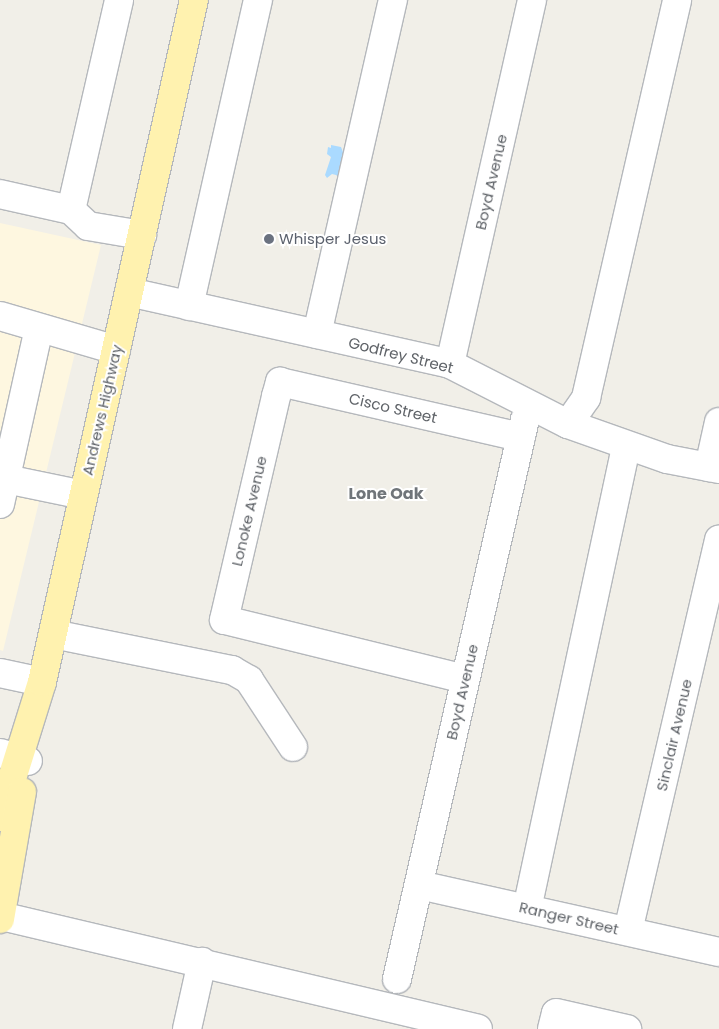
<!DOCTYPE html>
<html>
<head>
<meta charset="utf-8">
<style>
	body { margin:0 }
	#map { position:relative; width:719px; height:1029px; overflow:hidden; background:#f1efe8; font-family:Poppins,sans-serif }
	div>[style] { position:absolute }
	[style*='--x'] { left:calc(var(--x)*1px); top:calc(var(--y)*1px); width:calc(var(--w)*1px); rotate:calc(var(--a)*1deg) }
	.commercial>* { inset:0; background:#fef7e0 }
	.water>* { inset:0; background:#aadaff }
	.roads { filter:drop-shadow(1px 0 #b5b8bc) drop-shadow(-1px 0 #b5b8bc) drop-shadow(0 1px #b5b8bc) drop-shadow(0 -1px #b5b8bc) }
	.minor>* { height:28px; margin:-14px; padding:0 14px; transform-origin:14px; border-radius:14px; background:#fff }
	.major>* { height:28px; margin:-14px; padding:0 14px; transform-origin:14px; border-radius:14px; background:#fff2af }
	.dots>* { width:14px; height:14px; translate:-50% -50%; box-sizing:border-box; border:2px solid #fff; border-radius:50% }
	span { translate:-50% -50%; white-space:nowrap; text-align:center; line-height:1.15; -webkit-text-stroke:4px #fff; paint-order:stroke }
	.street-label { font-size:15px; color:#5f6368 }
	.worship-label { font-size:15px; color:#5b616d }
	.left { translate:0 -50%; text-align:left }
	.neighbourhood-label { font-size:16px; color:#70757a; font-weight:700 }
</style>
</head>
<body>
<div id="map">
	<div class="commercial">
		<div style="clip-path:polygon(0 223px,101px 245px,3px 651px,0 650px)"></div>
	</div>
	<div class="water">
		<div style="clip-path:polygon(331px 145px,341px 147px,343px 152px,344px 167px,340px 169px,343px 174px,340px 178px,336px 175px,332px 174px,327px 178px,325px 175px,331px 157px,327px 154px,328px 147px,331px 148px)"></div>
	</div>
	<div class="roads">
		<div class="minor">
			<div style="--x:0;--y:194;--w:73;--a:12.7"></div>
			<div style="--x:71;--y:210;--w:215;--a:-77.1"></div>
			<div style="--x:71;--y:210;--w:23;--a:43"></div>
			<div style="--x:88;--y:226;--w:55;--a:9.5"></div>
			<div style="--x:129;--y:292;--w:329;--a:12.6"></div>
			<div style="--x:450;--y:364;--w:132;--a:27"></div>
			<div style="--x:568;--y:424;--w:105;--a:19.5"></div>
			<div style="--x:667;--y:459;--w:53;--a:10.9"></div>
			<div style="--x:189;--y:306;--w:314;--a:-77.3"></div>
			<div style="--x:0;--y:316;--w:121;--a:16.3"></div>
			<div style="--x:317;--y:334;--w:343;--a:-77.2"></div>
			<div style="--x:450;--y:364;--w:373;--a:-77.3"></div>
			<div style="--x:568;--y:424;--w:32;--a:-55"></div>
			<div style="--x:586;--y:398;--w:408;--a:-77.1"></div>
			<div style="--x:709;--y:467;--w:46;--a:-77.5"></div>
			<div style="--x:6;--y:479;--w:79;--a:11.7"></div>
			<div style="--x:0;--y:504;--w:180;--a:-77.5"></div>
			<div style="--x:53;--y:634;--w:183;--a:11.4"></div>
			<div style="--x:232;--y:670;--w:20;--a:30"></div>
			<div style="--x:249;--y:680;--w:80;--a:56.7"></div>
			<div style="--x:0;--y:673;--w:43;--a:12.1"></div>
			<div style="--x:465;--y:679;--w:248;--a:-166.2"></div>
			<div style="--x:224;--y:620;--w:230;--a:-76.9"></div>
			<div style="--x:276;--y:396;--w:15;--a:-74"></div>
			<div style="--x:280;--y:382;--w:247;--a:12.9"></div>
			<div style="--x:0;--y:753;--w:29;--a:16"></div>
			<div style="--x:419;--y:885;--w:307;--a:12.6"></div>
			<div style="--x:527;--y:909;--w:473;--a:-77.9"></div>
			<div style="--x:1;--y:916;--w:490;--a:13.3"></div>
			<div style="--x:628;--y:931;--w:402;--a:-76.9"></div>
			<div style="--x:397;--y:979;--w:574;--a:-77.12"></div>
			<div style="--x:187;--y:1029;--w:69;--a:-77.4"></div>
			<div style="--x:552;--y:1029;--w:16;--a:-76"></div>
			<div style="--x:556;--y:1013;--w:73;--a:12.7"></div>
		</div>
		<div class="major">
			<div style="--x:0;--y:817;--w:141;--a:-72.7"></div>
			<div style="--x:42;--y:682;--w:699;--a:-77.44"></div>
			<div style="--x:0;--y:919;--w:129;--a:-80.2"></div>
		</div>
	</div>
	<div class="dots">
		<div style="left:269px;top:239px;background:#6b7280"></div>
	</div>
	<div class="street-label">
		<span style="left:491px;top:182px;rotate:-77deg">Boyd Avenue</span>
		<span style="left:401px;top:355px;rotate:14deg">Godfrey Street</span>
		<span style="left:393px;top:408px;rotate:13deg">Cisco Street</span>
		<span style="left:102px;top:410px;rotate:-77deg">Andrews Highway</span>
		<span style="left:249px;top:511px;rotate:-77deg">Lonoke Avenue</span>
		<span style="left:462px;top:692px;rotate:-77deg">Boyd Avenue</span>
		<span style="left:674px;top:735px;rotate:-77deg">Sinclair Avenue</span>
		<span style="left:569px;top:918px;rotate:13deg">Ranger Street</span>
	</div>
	<div class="worship-label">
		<span class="left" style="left:279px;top:239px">Whisper Jesus</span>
	</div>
	<div class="neighbourhood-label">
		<span style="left:386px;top:494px">Lone Oak</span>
	</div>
</div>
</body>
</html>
